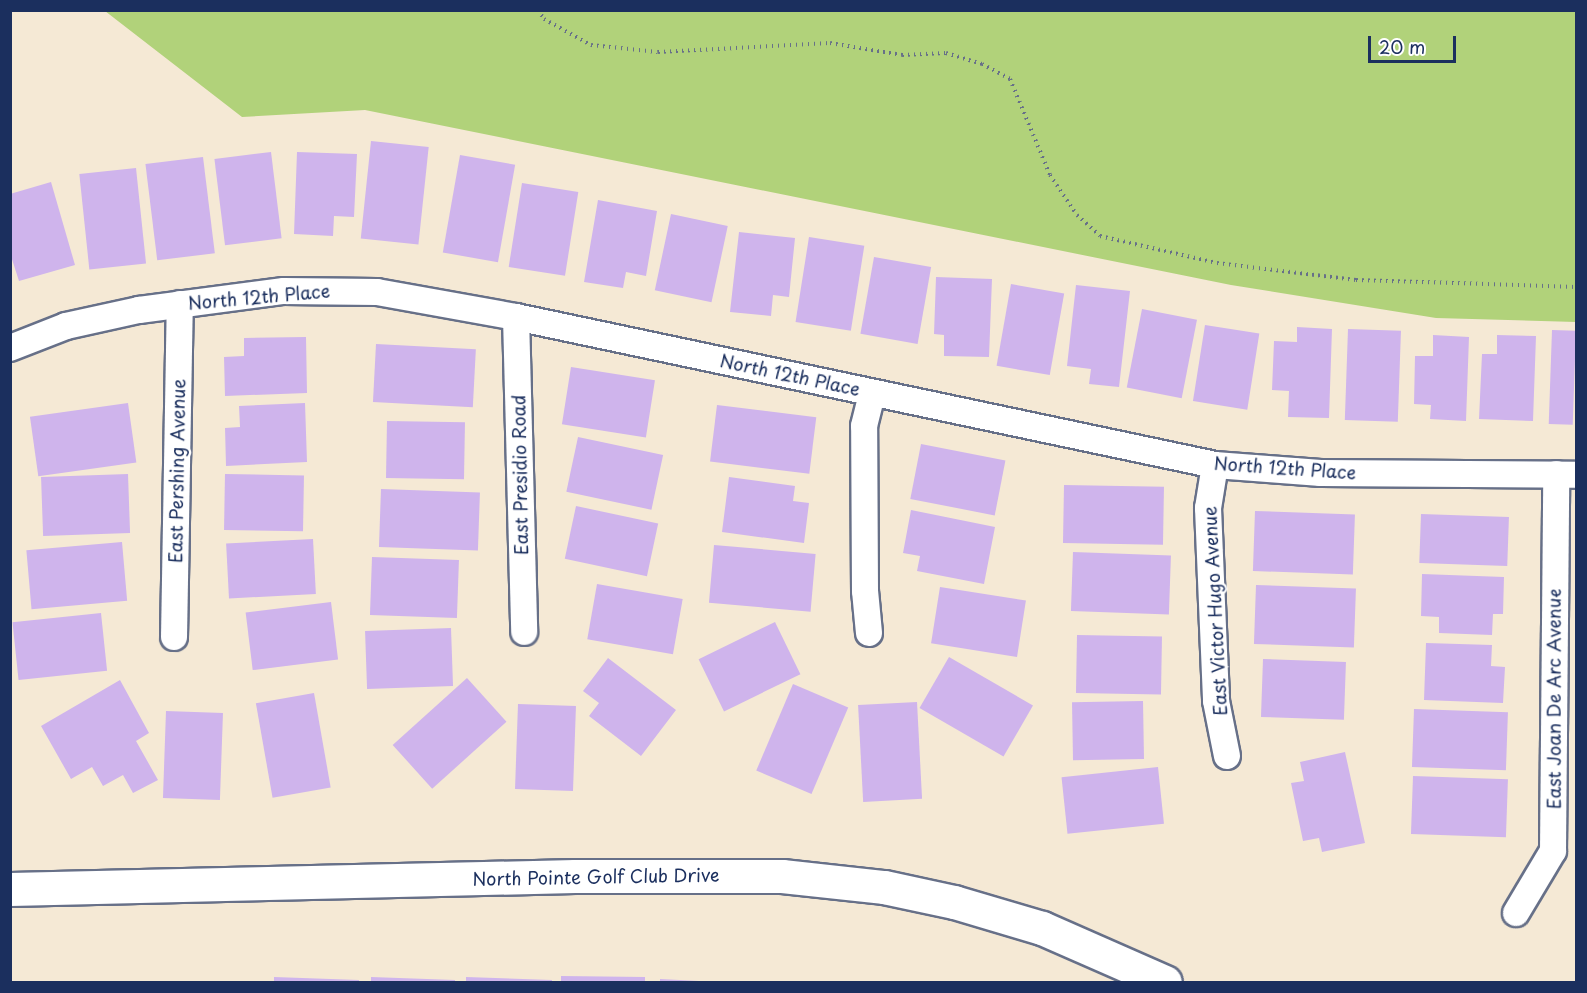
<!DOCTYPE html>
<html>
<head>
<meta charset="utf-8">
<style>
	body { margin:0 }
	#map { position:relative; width:1587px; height:993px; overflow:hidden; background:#f5e9d5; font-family:"Playpen Sans",sans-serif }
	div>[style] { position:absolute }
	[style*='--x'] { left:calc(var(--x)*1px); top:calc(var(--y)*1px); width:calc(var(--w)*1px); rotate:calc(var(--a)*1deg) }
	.green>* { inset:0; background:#b1d27a }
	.building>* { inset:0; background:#cfb4ec; transform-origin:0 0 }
	.path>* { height:4px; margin-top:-2px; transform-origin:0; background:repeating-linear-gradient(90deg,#677088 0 1.5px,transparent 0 6px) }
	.roads { filter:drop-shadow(2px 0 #677088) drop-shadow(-2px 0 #677088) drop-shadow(0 2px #677088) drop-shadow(0 -2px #677088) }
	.minor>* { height:26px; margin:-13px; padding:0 13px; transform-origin:13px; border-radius:13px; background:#fff }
	.tertiary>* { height:33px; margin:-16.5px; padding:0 16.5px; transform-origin:16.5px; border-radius:16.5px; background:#fff }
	span { translate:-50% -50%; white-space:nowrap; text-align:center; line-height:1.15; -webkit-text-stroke:4.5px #fff; paint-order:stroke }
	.street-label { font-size:18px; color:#1b2f5e }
	.frame { position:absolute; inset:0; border:12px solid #1b2f5e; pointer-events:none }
	.scale { position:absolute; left:1368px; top:36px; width:88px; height:27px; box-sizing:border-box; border:3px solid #1b2f5e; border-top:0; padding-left:8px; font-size:18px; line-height:21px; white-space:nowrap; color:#1b2f5e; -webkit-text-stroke:4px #fff; paint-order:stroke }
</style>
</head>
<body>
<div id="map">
	<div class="green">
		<div style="clip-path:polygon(105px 11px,1576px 11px,1576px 322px,1436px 318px,1231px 285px,365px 110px,242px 117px)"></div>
	</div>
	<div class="building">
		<div style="left:371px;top:141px;width:58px;height:98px;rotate:6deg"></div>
		<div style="left:271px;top:152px;width:87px;height:57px;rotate:83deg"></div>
		<div style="clip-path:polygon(297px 152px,357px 154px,354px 217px,334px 216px,333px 236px,294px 234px)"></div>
		<div style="left:460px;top:155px;width:56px;height:99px;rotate:10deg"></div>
		<div style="left:203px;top:157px;width:97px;height:58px;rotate:83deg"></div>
		<div style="left:136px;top:168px;width:96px;height:57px;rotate:84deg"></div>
		<div style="clip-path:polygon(51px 182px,75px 265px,19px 281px,10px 253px,10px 194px)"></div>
		<div style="left:522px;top:183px;width:57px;height:85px;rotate:9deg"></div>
		<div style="clip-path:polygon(598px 200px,657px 211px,646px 276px,626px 272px,623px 288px,584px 282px)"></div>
		<div style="left:671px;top:214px;width:58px;height:78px;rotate:12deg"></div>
		<div style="clip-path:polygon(739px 232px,795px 238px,789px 297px,773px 295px,771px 316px,730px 312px)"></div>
		<div style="left:809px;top:237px;width:56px;height:86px;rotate:9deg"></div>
		<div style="left:874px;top:257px;width:58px;height:78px;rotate:10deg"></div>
		<div style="clip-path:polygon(936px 277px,992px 279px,989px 357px,944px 356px,944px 335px,934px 334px)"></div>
		<div style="left:1011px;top:284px;width:54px;height:83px;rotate:10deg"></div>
		<div style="clip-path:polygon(1076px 285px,1130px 291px,1119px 387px,1089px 384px,1091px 369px,1067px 366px)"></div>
		<div style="left:1142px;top:309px;width:56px;height:80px;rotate:11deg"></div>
		<div style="left:1205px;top:325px;width:55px;height:77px;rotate:9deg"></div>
		<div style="clip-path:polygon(1297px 327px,1332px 329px,1329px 418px,1288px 417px,1289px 391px,1272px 390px,1274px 341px,1297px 342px)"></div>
		<div style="left:1348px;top:329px;width:53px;height:91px;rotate:2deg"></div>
		<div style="left:1552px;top:330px;width:24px;height:94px;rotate:2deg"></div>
		<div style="clip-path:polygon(1433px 335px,1469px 337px,1466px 421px,1430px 419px,1431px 405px,1414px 404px,1415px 356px,1433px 356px)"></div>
		<div style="clip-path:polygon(1497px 335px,1536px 336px,1533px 421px,1479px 419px,1482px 354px,1497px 354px)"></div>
		<div style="clip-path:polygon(306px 337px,307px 393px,225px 396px,224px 357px,244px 356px,244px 338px)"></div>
		<div style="left:376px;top:344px;width:100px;height:58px;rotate:3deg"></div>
		<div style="left:571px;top:367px;width:85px;height:58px;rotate:9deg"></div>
		<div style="left:128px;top:403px;width:60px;height:99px;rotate:82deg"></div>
		<div style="clip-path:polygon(305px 403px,307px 462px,226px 466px,225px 428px,240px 427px,239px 406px)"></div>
		<div style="left:717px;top:405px;width:100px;height:57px;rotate:7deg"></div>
		<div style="left:387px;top:421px;width:78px;height:57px;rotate:1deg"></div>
		<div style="left:578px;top:437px;width:87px;height:56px;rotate:12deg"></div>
		<div style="left:921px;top:444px;width:86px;height:56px;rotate:11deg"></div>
		<div style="left:128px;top:474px;width:59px;height:87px;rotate:88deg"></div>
		<div style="left:225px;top:474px;width:79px;height:56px;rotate:1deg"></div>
		<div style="clip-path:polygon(729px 477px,795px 486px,793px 501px,809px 503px,804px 543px,722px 532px)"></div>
		<div style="left:1064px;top:485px;width:100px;height:58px;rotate:1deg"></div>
		<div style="left:381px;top:489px;width:99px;height:58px;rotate:2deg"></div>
		<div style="left:576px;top:506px;width:84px;height:54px;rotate:12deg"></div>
		<div style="clip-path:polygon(911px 510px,995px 527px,984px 584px,917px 571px,920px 556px,903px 553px)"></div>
		<div style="left:1255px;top:511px;width:100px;height:60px;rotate:2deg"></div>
		<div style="left:1421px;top:514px;width:88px;height:49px;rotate:2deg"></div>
		<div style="left:313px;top:539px;width:55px;height:87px;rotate:87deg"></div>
		<div style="left:122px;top:542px;width:59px;height:96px;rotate:85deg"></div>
		<div style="left:714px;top:545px;width:102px;height:58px;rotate:5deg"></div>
		<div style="left:1073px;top:552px;width:98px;height:59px;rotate:2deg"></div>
		<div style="left:372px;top:557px;width:87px;height:58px;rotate:2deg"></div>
		<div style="clip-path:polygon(1422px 574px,1504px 577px,1503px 614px,1493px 614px,1492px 635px,1439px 633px,1439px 617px,1421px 616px)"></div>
		<div style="left:597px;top:584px;width:87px;height:56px;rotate:10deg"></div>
		<div style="left:1256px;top:585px;width:100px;height:59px;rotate:2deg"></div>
		<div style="left:940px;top:587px;width:87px;height:57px;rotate:9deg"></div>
		<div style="left:331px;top:602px;width:58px;height:86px;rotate:83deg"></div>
		<div style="left:101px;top:613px;width:58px;height:89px;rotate:84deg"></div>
		<div style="left:775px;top:622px;width:58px;height:85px;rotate:64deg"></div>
		<div style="left:451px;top:628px;width:58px;height:86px;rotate:88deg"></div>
		<div style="left:1077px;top:635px;width:85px;height:58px;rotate:1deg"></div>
		<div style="clip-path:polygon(1426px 643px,1492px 645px,1491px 666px,1505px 667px,1503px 703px,1424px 700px)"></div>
		<div style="left:949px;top:657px;width:97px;height:59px;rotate:30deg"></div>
		<div style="clip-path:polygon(608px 658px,676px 710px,641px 756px,589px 716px,599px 703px,583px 691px)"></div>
		<div style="left:1263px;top:659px;width:83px;height:58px;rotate:2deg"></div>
		<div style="left:467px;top:678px;width:59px;height:100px;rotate:48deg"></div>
		<div style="clip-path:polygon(120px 680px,149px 733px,136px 741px,158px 780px,133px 793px,123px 775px,103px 786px,92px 767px,71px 779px,41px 726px)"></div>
		<div style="left:793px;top:684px;width:60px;height:94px;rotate:23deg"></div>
		<div style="left:314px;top:693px;width:96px;height:59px;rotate:80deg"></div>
		<div style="left:1143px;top:701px;width:58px;height:71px;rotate:89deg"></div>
		<div style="left:917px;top:702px;width:97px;height:59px;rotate:87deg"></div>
		<div style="left:518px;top:704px;width:58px;height:85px;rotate:2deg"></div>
		<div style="left:1414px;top:709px;width:94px;height:58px;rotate:2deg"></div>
		<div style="left:166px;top:711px;width:57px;height:87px;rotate:2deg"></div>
		<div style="clip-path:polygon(1345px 752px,1365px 843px,1322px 852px,1319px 838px,1303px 841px,1291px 783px,1304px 781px,1300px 762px)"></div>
		<div style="left:1158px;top:767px;width:57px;height:97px;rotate:84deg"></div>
		<div style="left:1413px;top:776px;width:95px;height:58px;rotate:2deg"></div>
		<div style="clip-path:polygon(561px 976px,645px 977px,645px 982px,561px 982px)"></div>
		<div style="clip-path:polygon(274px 977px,359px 980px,359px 982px,274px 982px)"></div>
		<div style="clip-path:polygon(371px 977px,455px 980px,455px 982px,371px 982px)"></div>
		<div style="clip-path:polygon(466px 977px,552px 980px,552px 982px,466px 982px)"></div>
		<div style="clip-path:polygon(660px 979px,699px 981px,699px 982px,660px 982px)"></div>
	</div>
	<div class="path">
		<div style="--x:538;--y:10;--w:11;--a:56"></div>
		<div style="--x:544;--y:19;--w:54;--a:29"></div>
		<div style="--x:591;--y:45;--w:67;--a:6"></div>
		<div style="--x:658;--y:52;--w:172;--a:-3"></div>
		<div style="--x:830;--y:43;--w:73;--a:9.5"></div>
		<div style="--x:902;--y:55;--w:44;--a:-2.6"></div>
		<div style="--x:946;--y:53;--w:38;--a:17"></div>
		<div style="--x:982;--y:64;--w:32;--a:28"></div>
		<div style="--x:1010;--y:79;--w:104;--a:67.4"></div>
		<div style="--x:1050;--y:175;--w:48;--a:56"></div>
		<div style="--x:1077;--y:215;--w:31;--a:42"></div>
		<div style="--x:1100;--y:236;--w:120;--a:13"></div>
		<div style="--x:1217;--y:263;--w:140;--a:7"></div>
		<div style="--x:1356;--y:280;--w:220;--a:1.8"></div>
	</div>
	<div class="roads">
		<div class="minor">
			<div style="--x:516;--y:317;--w:315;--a:88.5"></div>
			<div style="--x:10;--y:348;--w:60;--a:-21.4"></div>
			<div style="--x:66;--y:326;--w:75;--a:-12.4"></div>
			<div style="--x:139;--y:310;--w:146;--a:-7.5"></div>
			<div style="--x:284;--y:291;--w:93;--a:0.6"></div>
			<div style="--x:377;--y:292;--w:141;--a:10.2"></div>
			<div style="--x:516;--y:317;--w:714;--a:11.95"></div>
			<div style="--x:1215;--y:465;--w:106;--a:4.3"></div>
			<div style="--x:1321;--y:473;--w:255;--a:0.4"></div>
			<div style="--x:1215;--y:465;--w:44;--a:99.2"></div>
			<div style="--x:1208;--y:508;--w:193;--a:87.6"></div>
			<div style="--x:1216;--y:701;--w:56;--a:78.7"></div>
			<div style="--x:869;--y:633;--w:42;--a:-95.4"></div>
			<div style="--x:865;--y:591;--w:165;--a:-90.3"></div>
			<div style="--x:864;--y:426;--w:34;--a:-76"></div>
			<div style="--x:174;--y:637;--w:333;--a:-89"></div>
			<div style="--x:1516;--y:913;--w:72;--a:-59.2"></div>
			<div style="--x:1553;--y:851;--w:377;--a:-89.5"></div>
		</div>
		<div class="tertiary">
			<div style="--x:10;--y:889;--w:565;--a:-1.32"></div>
			<div style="--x:575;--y:876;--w:207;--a:0"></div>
			<div style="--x:782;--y:876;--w:103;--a:6.2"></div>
			<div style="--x:884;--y:887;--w:72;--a:12.1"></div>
			<div style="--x:954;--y:902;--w:92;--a:16.5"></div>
			<div style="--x:1042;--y:928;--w:134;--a:23.7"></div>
		</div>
	</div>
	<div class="street-label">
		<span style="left:259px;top:297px;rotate:-5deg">North 12th Place</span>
		<span style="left:790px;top:375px;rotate:12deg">North 12th Place</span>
		<span style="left:1285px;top:468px;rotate:4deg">North 12th Place</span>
		<span style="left:177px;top:471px;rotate:-89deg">East Pershing Avenue</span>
		<span style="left:520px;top:475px;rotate:-91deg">East Presidio Road</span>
		<span style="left:1215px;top:611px;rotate:-93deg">East Victor Hugo Avenue</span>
		<span style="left:1554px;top:699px;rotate:-90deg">East Joan De Arc Avenue</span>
		<span style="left:596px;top:877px;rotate:-1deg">North Pointe Golf Club Drive</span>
	</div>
	<div class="frame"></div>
	<div class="scale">20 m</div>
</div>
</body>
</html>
